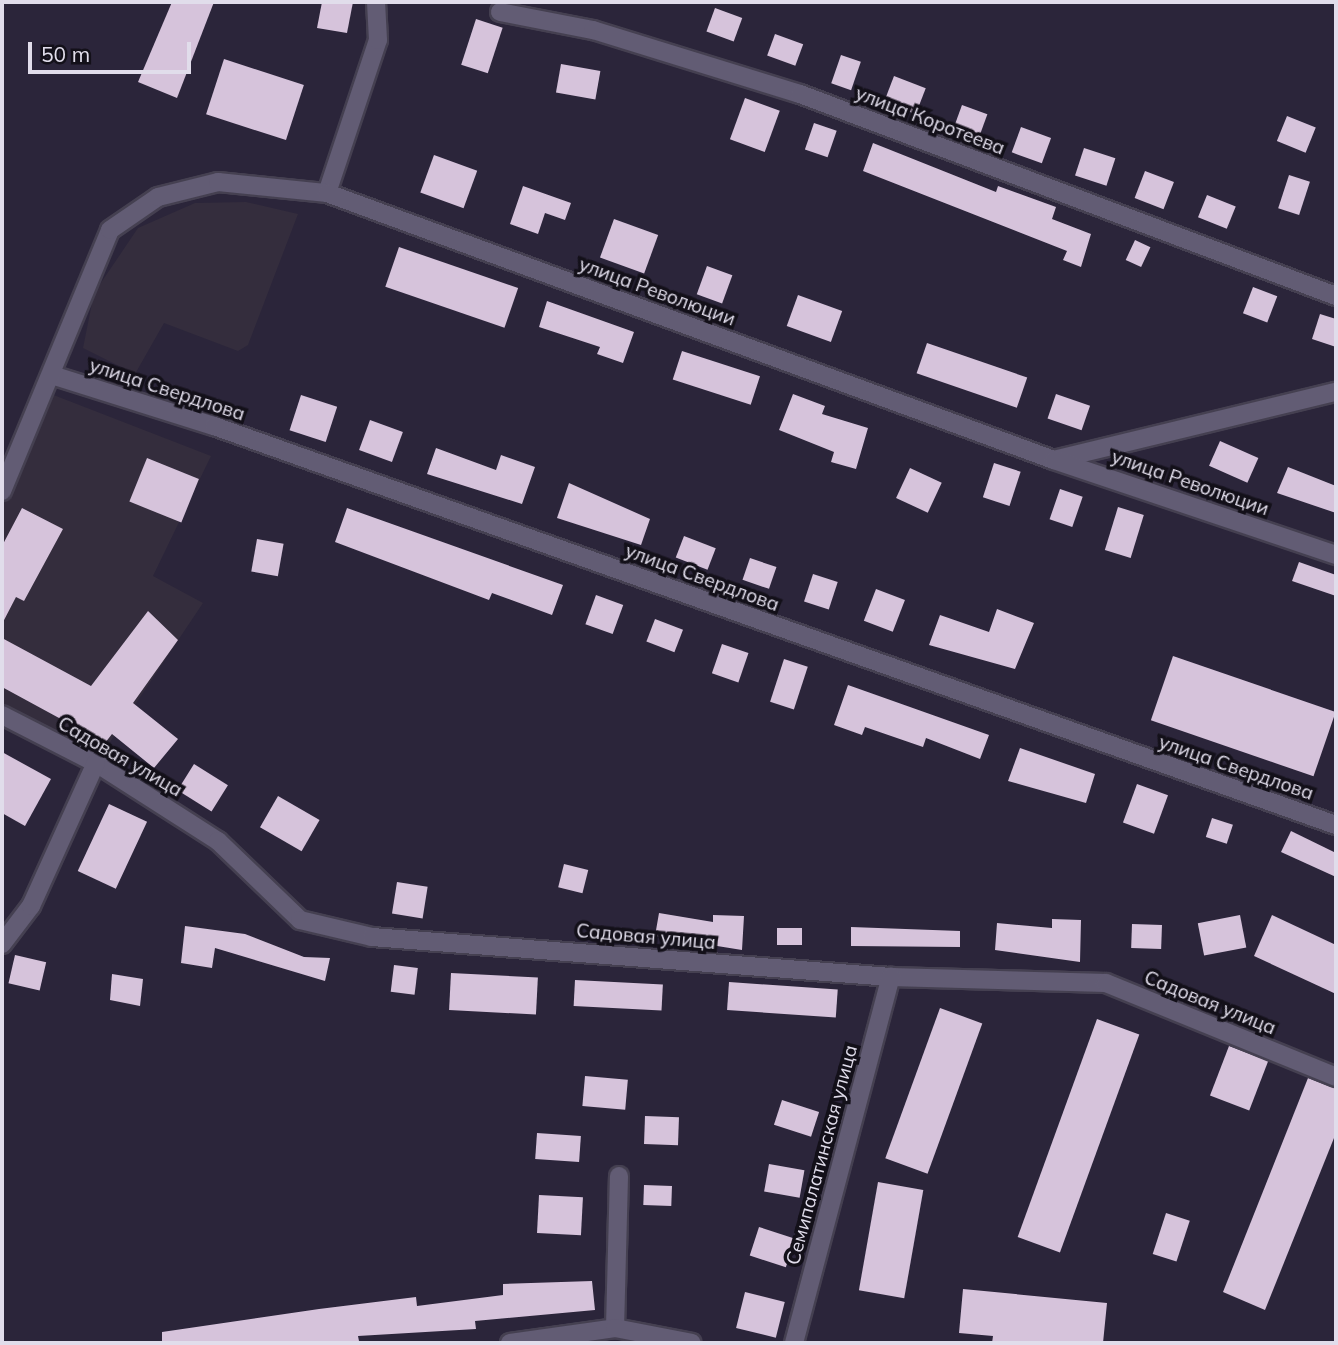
<!DOCTYPE html>
<html>
<head>
<meta charset="utf-8">
<style>
	body { margin:0 }
	#map { position:relative; width:1338px; height:1345px; overflow:hidden; background:#2b253a; font-family:Mulish,sans-serif }
	div>[style] { position:absolute }
	[style*='--x'] { left:calc(var(--x)*1px); top:calc(var(--y)*1px); width:calc(var(--w)*1px); rotate:calc(var(--a)*1deg) }
	.industrial>* { inset:0; background:#342d3d }
	.building>* { inset:0; background:#d6c3db; transform-origin:0 0 }
	.roads { filter:drop-shadow(2px 0 #454051) drop-shadow(-2px 0 #454051) drop-shadow(0 2px #454051) drop-shadow(0 -2px #454051) }
	.street>* { height:18px; margin:-9px; padding:0 9px; transform-origin:9px; border-radius:9px; background:#625c74 }
	span { translate:-50% -50%; white-space:nowrap; text-align:center; line-height:1.15; -webkit-text-stroke:7px #131019; paint-order:stroke }
	.street-label { font-size:19px; color:#e1ddeb }
	.frame { position:absolute; inset:0; border:4px solid #e1ddeb; pointer-events:none }
	.scale { position:absolute; left:28px; top:42px; width:163px; height:32px; box-sizing:border-box; border:4px solid #e1ddeb; border-top:0; padding-left:9px; font-size:21px; line-height:24px; white-space:nowrap; color:#e1ddeb; -webkit-text-stroke:5px #131019; paint-order:stroke }
</style>
</head>
<body>
<div id="map">
	<div class="industrial">
		<div style="clip-path:polygon(246px 202px,298px 214px,248px 345px,238px 351px,164px 323px,135px 374px,83px 348px,94px 293px,138px 228px,195px 203px)"></div>
		<div style="clip-path:polygon(51px 394px,211px 456px,153px 576px,203px 603px,96px 763px,2px 715px,2px 490px)"></div>
	</div>
	<div class="building">
		<div style="clip-path:polygon(172px 2px,214px 2px,177px 98px,138px 82px)"></div>
		<div style="clip-path:polygon(322px 2px,353px 2px,347px 33px,317px 28px)"></div>
		<div style="left:715px;top:8px;width:29px;height:25px;rotate:20deg"></div>
		<div style="left:476px;top:19px;width:28px;height:48px;rotate:18deg"></div>
		<div style="left:775px;top:34px;width:30px;height:23px;rotate:20deg"></div>
		<div style="left:841px;top:55px;width:21px;height:30px;rotate:19deg"></div>
		<div style="left:224px;top:59px;width:84px;height:58px;rotate:18deg"></div>
		<div style="left:561px;top:64px;width:40px;height:29px;rotate:10deg"></div>
		<div style="left:894px;top:76px;width:34px;height:28px;rotate:21deg"></div>
		<div style="left:745px;top:98px;width:37px;height:44px;rotate:20deg"></div>
		<div style="left:962px;top:105px;width:27px;height:30px;rotate:20deg"></div>
		<div style="left:1287px;top:116px;width:31px;height:27px;rotate:22deg"></div>
		<div style="left:814px;top:123px;width:24px;height:28px;rotate:19deg"></div>
		<div style="left:1021px;top:127px;width:32px;height:27px;rotate:20deg"></div>
		<div style="clip-path:polygon(873px 143px,996px 192px,998px 186px,1056px 207px,1052px 219px,1091px 234px,1081px 267px,1063px 260px,1067px 251px,863px 171px)"></div>
		<div style="left:1084px;top:148px;width:33px;height:29px;rotate:18deg"></div>
		<div style="left:434px;top:155px;width:46px;height:40px;rotate:20deg"></div>
		<div style="left:1145px;top:171px;width:31px;height:29px;rotate:21deg"></div>
		<div style="left:1289px;top:175px;width:22px;height:35px;rotate:18deg"></div>
		<div style="clip-path:polygon(523px 186px,571px 203px,565px 220px,545px 213px,538px 234px,510px 224px)"></div>
		<div style="left:1207px;top:195px;width:31px;height:24px;rotate:22deg"></div>
		<div style="left:614px;top:219px;width:47px;height:41px;rotate:20deg"></div>
		<div style="left:1135px;top:240px;width:17px;height:22px;rotate:25deg"></div>
		<div style="left:399px;top:247px;width:126px;height:42px;rotate:19deg"></div>
		<div style="left:707px;top:266px;width:27px;height:30px;rotate:20deg"></div>
		<div style="left:1253px;top:287px;width:26px;height:28px;rotate:21deg"></div>
		<div style="left:798px;top:295px;width:47px;height:33px;rotate:20deg"></div>
		<div style="clip-path:polygon(547px 301px,634px 332px,623px 363px,597px 354px,600px 347px,539px 327px)"></div>
		<div style="clip-path:polygon(1320px 314px,1336px 319px,1336px 347px,1312px 339px)"></div>
		<div style="left:927px;top:343px;width:106px;height:32px;rotate:19deg"></div>
		<div style="left:682px;top:351px;width:82px;height:30px;rotate:18deg"></div>
		<div style="clip-path:polygon(793px 394px,825px 406px,822px 414px,868px 428px,856px 469px,831px 462px,834px 452px,779px 430px)"></div>
		<div style="left:1056px;top:394px;width:36px;height:26px;rotate:19deg"></div>
		<div style="left:301px;top:395px;width:38px;height:37px;rotate:18deg"></div>
		<div style="left:370px;top:420px;width:35px;height:32px;rotate:20deg"></div>
		<div style="left:1220px;top:441px;width:42px;height:27px;rotate:24deg"></div>
		<div style="clip-path:polygon(436px 448px,496px 470px,501px 455px,535px 467px,522px 504px,427px 474px)"></div>
		<div style="left:147px;top:458px;width:56px;height:47px;rotate:22deg"></div>
		<div style="left:994px;top:463px;width:28px;height:36px;rotate:18deg"></div>
		<div style="clip-path:polygon(1288px 467px,1336px 486px,1336px 513px,1277px 493px)"></div>
		<div style="left:910px;top:468px;width:35px;height:33px;rotate:25deg"></div>
		<div style="clip-path:polygon(569px 483px,650px 519px,641px 545px,557px 518px)"></div>
		<div style="left:1060px;top:489px;width:24px;height:32px;rotate:19deg"></div>
		<div style="left:1118px;top:507px;width:27px;height:45px;rotate:17deg"></div>
		<div style="clip-path:polygon(22px 508px,63px 529px,24px 601px,16px 597px,2px 624px,2px 546px)"></div>
		<div style="clip-path:polygon(347px 508px,563px 585px,552px 615px,492px 593px,489px 600px,335px 542px)"></div>
		<div style="left:684px;top:536px;width:34px;height:23px;rotate:21deg"></div>
		<div style="left:257px;top:539px;width:27px;height:33px;rotate:10deg"></div>
		<div style="left:750px;top:558px;width:28px;height:23px;rotate:19deg"></div>
		<div style="clip-path:polygon(1299px 562px,1336px 575px,1336px 596px,1292px 581px)"></div>
		<div style="left:813px;top:574px;width:26px;height:29px;rotate:18deg"></div>
		<div style="left:876px;top:589px;width:31px;height:34px;rotate:21deg"></div>
		<div style="left:596px;top:595px;width:29px;height:31px;rotate:20deg"></div>
		<div style="clip-path:polygon(997px 609px,1034px 623px,1015px 669px,929px 645px,940px 615px,989px 632px)"></div>
		<div style="clip-path:polygon(148px 611px,178px 640px,133px 703px,178px 739px,154px 768px,112px 734px,105px 743px,2px 687px,2px 638px,91px 686px)"></div>
		<div style="left:655px;top:619px;width:30px;height:24px;rotate:21deg"></div>
		<div style="left:722px;top:644px;width:28px;height:31px;rotate:19deg"></div>
		<div style="left:1173px;top:656px;width:172px;height:68px;rotate:19deg"></div>
		<div style="left:784px;top:659px;width:25px;height:45px;rotate:18deg"></div>
		<div style="clip-path:polygon(848px 685px,989px 735px,980px 759px,926px 738px,923px 747px,865px 727px,862px 735px,834px 725px)"></div>
		<div style="clip-path:polygon(1020px 748px,1095px 774px,1086px 803px,1008px 781px)"></div>
		<div style="clip-path:polygon(2px 752px,51px 779px,25px 826px,2px 813px)"></div>
		<div style="left:194px;top:764px;width:40px;height:31px;rotate:32deg"></div>
		<div style="left:1137px;top:784px;width:33px;height:41px;rotate:20deg"></div>
		<div style="left:278px;top:796px;width:48px;height:36px;rotate:30deg"></div>
		<div style="left:109px;top:804px;width:42px;height:74px;rotate:25deg"></div>
		<div style="left:1212px;top:818px;width:22px;height:20px;rotate:18deg"></div>
		<div style="clip-path:polygon(1291px 831px,1336px 853px,1336px 877px,1281px 852px)"></div>
		<div style="left:564px;top:864px;width:25px;height:24px;rotate:14deg"></div>
		<div style="left:397px;top:882px;width:31px;height:32px;rotate:9deg"></div>
		<div style="clip-path:polygon(659px 913px,713px 922px,713px 915px,744px 916px,742px 950px,655px 936px)"></div>
		<div style="left:1240px;top:915px;width:33px;height:43px;rotate:79deg"></div>
		<div style="clip-path:polygon(1272px 915px,1336px 945px,1336px 994px,1254px 956px)"></div>
		<div style="clip-path:polygon(1052px 919px,1081px 920px,1080px 962px,995px 950px,997px 923px,1052px 928px)"></div>
		<div style="left:1132px;top:924px;width:30px;height:24px;rotate:2deg"></div>
		<div style="clip-path:polygon(185px 926px,245px 934px,304px 957px,330px 958px,325px 981px,215px 948px,212px 968px,181px 963px)"></div>
		<div style="clip-path:polygon(851px 927px,960px 931px,960px 947px,851px 946px)"></div>
		<div style="left:777px;top:928px;width:25px;height:17px"></div>
		<div style="left:15px;top:955px;width:32px;height:29px;rotate:13deg"></div>
		<div style="left:394px;top:965px;width:24px;height:27px;rotate:7deg"></div>
		<div style="left:451px;top:973px;width:87px;height:37px;rotate:3deg"></div>
		<div style="clip-path:polygon(112px 974px,143px 979px,140px 1006px,110px 1000px)"></div>
		<div style="left:575px;top:980px;width:88px;height:26px;rotate:3deg"></div>
		<div style="left:729px;top:982px;width:109px;height:28px;rotate:4deg"></div>
		<div style="left:940px;top:1008px;width:45px;height:160px;rotate:20deg"></div>
		<div style="left:1097px;top:1019px;width:45px;height:232px;rotate:20deg"></div>
		<div style="left:1229px;top:1046px;width:42px;height:53px;rotate:21deg"></div>
		<div style="left:585px;top:1076px;width:43px;height:30px;rotate:5deg"></div>
		<div style="clip-path:polygon(1308px 1078px,1336px 1089px,1336px 1133px,1265px 1310px,1223px 1292px)"></div>
		<div style="left:782px;top:1100px;width:39px;height:26px;rotate:18deg"></div>
		<div style="left:645px;top:1116px;width:34px;height:28px;rotate:2deg"></div>
		<div style="left:537px;top:1133px;width:44px;height:26px;rotate:4deg"></div>
		<div style="left:769px;top:1164px;width:36px;height:28px;rotate:10deg"></div>
		<div style="left:878px;top:1182px;width:46px;height:110px;rotate:10deg"></div>
		<div style="left:644px;top:1185px;width:28px;height:20px;rotate:2deg"></div>
		<div style="left:539px;top:1195px;width:44px;height:38px;rotate:3deg"></div>
		<div style="left:1166px;top:1213px;width:25px;height:43px;rotate:18deg"></div>
		<div style="left:759px;top:1227px;width:38px;height:30px;rotate:18deg"></div>
		<div style="clip-path:polygon(592px 1281px,595px 1310px,475px 1321px,476px 1329px,358px 1336px,359px 1341px,341px 1343px,162px 1343px,162px 1332px,319px 1309px,416px 1297px,417px 1306px,503px 1295px,503px 1284px)"></div>
		<div style="clip-path:polygon(963px 1289px,1107px 1303px,1103px 1343px,992px 1343px,993px 1336px,959px 1333px)"></div>
		<div style="left:745px;top:1292px;width:41px;height:37px;rotate:14deg"></div>
	</div>
	<div class="roads">
		<div class="street">
			<div style="--x:500;--y:12;--w:95;--a:11"></div>
			<div style="--x:593;--y:30;--w:217;--a:17.2"></div>
			<div style="--x:800;--y:94;--w:573;--a:20.65"></div>
			<div style="--x:327;--y:193;--w:161;--a:-71.6"></div>
			<div style="--x:378;--y:40;--w:38;--a:-93"></div>
			<div style="--x:52;--y:375;--w:170;--a:17.5"></div>
			<div style="--x:214;--y:426;--w:1191;--a:19.58"></div>
			<div style="--x:1054;--y:460;--w:290;--a:-13.6"></div>
			<div style="--x:2;--y:491;--w:282;--a:-67.5"></div>
			<div style="--x:110;--y:230;--w:58;--a:-34.5"></div>
			<div style="--x:158;--y:197;--w:62;--a:-14"></div>
			<div style="--x:218;--y:182;--w:110;--a:5.8"></div>
			<div style="--x:327;--y:193;--w:774;--a:20.17"></div>
			<div style="--x:1054;--y:460;--w:298;--a:18.6"></div>
			<div style="--x:2;--y:715;--w:106;--a:27.1"></div>
			<div style="--x:96;--y:763;--w:145;--a:32.6"></div>
			<div style="--x:218;--y:841;--w:114;--a:43.9"></div>
			<div style="--x:300;--y:920;--w:74;--a:13.3"></div>
			<div style="--x:372;--y:937;--w:521;--a:4.41"></div>
			<div style="--x:891;--y:977;--w:215;--a:1.6"></div>
			<div style="--x:1106;--y:983;--w:248;--a:22.2"></div>
			<div style="--x:2;--y:944;--w:48;--a:-52.7"></div>
			<div style="--x:31;--y:906;--w:157;--a:-65.6"></div>
			<div style="--x:615;--y:1328;--w:152;--a:-88.5"></div>
			<div style="--x:510;--y:1343;--w:106;--a:-8.1"></div>
			<div style="--x:615;--y:1328;--w:78;--a:11"></div>
			<div style="--x:794;--y:1343;--w:379;--a:-75.2"></div>
		</div>
	</div>
	<div class="street-label">
		<span style="left:930px;top:121px;rotate:21deg">улица Коротеева</span>
		<span style="left:657px;top:292px;rotate:20deg">улица Революции</span>
		<span style="left:167px;top:390px;rotate:18deg">улица Свердлова</span>
		<span style="left:1190px;top:483px;rotate:19deg">улица Революции</span>
		<span style="left:702px;top:578px;rotate:20deg">улица Свердлова</span>
		<span style="left:120px;top:757px;rotate:30deg">Садовая улица</span>
		<span style="left:1236px;top:768px;rotate:19deg">улица Свердлова</span>
		<span style="left:646px;top:937px;rotate:5deg">Садовая улица</span>
		<span style="left:1210px;top:1003px;rotate:22deg">Садовая улица</span>
		<span style="left:822px;top:1155px;rotate:-75deg">Семипалатинская улица</span>
	</div>
	<div class="frame"></div>
	<div class="scale">50 m</div>
</div>
</body>
</html>
